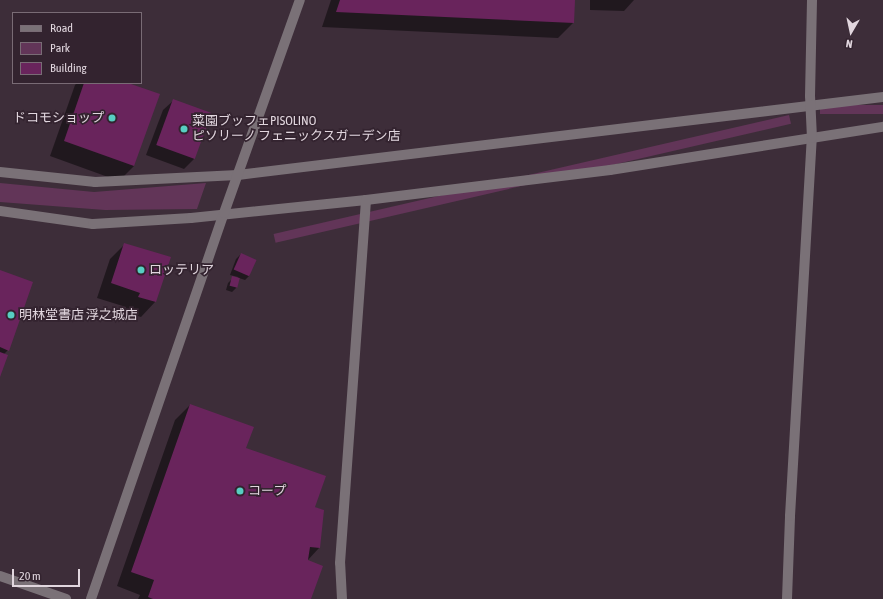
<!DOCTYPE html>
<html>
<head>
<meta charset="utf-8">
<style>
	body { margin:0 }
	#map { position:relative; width:883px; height:599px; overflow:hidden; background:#3d2d39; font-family:"Asap Condensed","Noto Sans JP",sans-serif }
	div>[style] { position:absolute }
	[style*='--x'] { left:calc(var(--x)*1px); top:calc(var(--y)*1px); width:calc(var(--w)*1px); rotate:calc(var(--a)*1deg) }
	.green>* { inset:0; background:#623558; transform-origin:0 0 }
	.shadow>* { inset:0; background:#0007 }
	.building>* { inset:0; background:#69245c; transform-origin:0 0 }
	.minor>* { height:10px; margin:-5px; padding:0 5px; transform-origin:5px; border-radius:5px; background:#7a7177 }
	.dots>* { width:11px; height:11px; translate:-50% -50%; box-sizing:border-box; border:2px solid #33232f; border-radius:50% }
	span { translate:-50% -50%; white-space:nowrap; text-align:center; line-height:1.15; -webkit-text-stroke:3.5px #33232f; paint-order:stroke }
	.poi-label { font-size:13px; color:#e1d6de }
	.right { translate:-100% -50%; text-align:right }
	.left { translate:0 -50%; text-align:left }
	.legend { position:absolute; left:12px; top:12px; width:130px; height:72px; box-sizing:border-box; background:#33232f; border:1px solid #796b75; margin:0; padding:5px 7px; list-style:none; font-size:12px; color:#e1d6de }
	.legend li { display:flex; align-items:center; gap:8px; height:20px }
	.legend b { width:20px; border:1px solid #796b75 }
	.north { position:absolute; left:831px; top:12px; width:40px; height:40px; -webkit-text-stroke:3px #33232f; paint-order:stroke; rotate:189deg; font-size:11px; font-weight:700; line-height:16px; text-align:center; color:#e1d6de }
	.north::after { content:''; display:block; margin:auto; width:14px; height:18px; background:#e1d6de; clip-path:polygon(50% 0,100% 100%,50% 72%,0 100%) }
	.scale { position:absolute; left:12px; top:569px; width:68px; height:18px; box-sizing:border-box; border:2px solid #e1d6de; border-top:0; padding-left:5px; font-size:12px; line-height:14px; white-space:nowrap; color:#e1d6de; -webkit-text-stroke:3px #33232f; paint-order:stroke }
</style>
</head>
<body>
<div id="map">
	<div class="green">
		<div style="left:883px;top:105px;width:9px;height:63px;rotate:90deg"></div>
		<div style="left:789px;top:115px;width:9px;height:529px;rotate:77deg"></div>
		<div style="clip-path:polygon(0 183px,94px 192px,206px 183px,197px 209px,105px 210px,0 202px)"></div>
	</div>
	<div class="shadow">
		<div style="clip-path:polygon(331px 0,574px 0,573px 23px,558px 38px,322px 27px)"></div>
		<div style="clip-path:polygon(590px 0,634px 0,624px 11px,590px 10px)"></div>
		<div style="clip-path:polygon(77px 83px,125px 83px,134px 166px,119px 181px,50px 156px,75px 85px)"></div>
		<div style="clip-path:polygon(174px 100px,194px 159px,184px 169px,146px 155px,163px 110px)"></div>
		<div style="clip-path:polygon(125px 244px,170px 258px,155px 302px,141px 317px,124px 312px,126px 307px,97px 298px,110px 259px)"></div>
		<div style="clip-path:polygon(241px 254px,250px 275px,245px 280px,239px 278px,237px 287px,232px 292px,226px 290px,228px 283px,233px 278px,237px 279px,238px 277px,230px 275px,236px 259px)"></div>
		<div style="clip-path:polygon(0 271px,8px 350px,4px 354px,0 374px)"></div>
		<div style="clip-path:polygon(190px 405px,314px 507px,323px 510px,319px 548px,307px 561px,310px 599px,138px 599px,140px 595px,117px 586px,175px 420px)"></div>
	</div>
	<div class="building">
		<div style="clip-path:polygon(340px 0,575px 0,574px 23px,336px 12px)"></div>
		<div style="clip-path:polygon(84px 83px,128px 83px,160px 94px,134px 166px,64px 141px)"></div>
		<div style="left:173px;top:99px;width:41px;height:49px;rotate:20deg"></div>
		<div style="clip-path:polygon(124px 243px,171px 257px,156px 302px,138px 297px,140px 293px,111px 283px)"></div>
		<div style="left:241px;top:253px;width:17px;height:18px;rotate:24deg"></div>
		<div style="clip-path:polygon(0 270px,33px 282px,9px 351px,0 347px)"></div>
		<div style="left:232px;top:276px;width:8px;height:10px;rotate:14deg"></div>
		<div style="clip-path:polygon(0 352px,8px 355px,0 377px)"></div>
		<div style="clip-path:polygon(190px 404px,254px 427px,246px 448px,326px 476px,315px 507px,324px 510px,320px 548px,310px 547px,308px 560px,323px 566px,311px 599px,153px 599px,148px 597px,154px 580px,131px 572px)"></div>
	</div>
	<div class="minor">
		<div style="--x:0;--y:172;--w:96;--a:6"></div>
		<div style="--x:95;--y:182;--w:143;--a:-2.8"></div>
		<div style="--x:238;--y:175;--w:650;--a:-6.9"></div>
		<div style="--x:0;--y:211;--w:94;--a:8"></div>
		<div style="--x:93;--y:224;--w:98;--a:-3.5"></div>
		<div style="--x:191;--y:218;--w:176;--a:-5.9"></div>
		<div style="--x:366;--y:200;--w:246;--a:-7"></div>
		<div style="--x:610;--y:170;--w:276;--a:-9"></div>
		<div style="--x:0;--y:576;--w:70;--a:19.2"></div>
		<div style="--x:91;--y:599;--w:408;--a:-71"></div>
		<div style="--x:224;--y:213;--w:226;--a:-70.4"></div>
		<div style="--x:342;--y:599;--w:36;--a:-93"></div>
		<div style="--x:340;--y:563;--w:364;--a:-85.9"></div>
		<div style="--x:787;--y:599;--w:83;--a:-87.9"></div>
		<div style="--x:790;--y:516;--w:379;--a:-86.7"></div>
		<div style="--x:812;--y:138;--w:42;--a:-92.7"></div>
		<div style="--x:810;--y:96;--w:96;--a:-88.8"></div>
	</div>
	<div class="dots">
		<div style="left:112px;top:118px;background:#57cec2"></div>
		<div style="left:184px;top:129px;background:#57cec2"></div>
		<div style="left:141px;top:270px;background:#57cec2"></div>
		<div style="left:11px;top:315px;background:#57cec2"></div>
		<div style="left:240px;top:491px;background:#57cec2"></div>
	</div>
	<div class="poi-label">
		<span class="right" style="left:104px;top:118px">ドコモショップ</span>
		<span class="left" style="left:192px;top:129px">菜園ブッフェPISOLINO<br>ピソリーノ フェニックスガーデン店</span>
		<span class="left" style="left:149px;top:270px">ロッテリア</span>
		<span class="left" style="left:19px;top:315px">明林堂書店 浮之城店</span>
		<span class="left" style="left:248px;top:491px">コープ</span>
	</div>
	<ul class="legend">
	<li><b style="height:5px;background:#7a7177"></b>Road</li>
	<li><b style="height:11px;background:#623558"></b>Park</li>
	<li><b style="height:11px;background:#69245c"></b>Building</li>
	</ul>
	<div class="north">N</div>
	<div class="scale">20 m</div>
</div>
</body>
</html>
